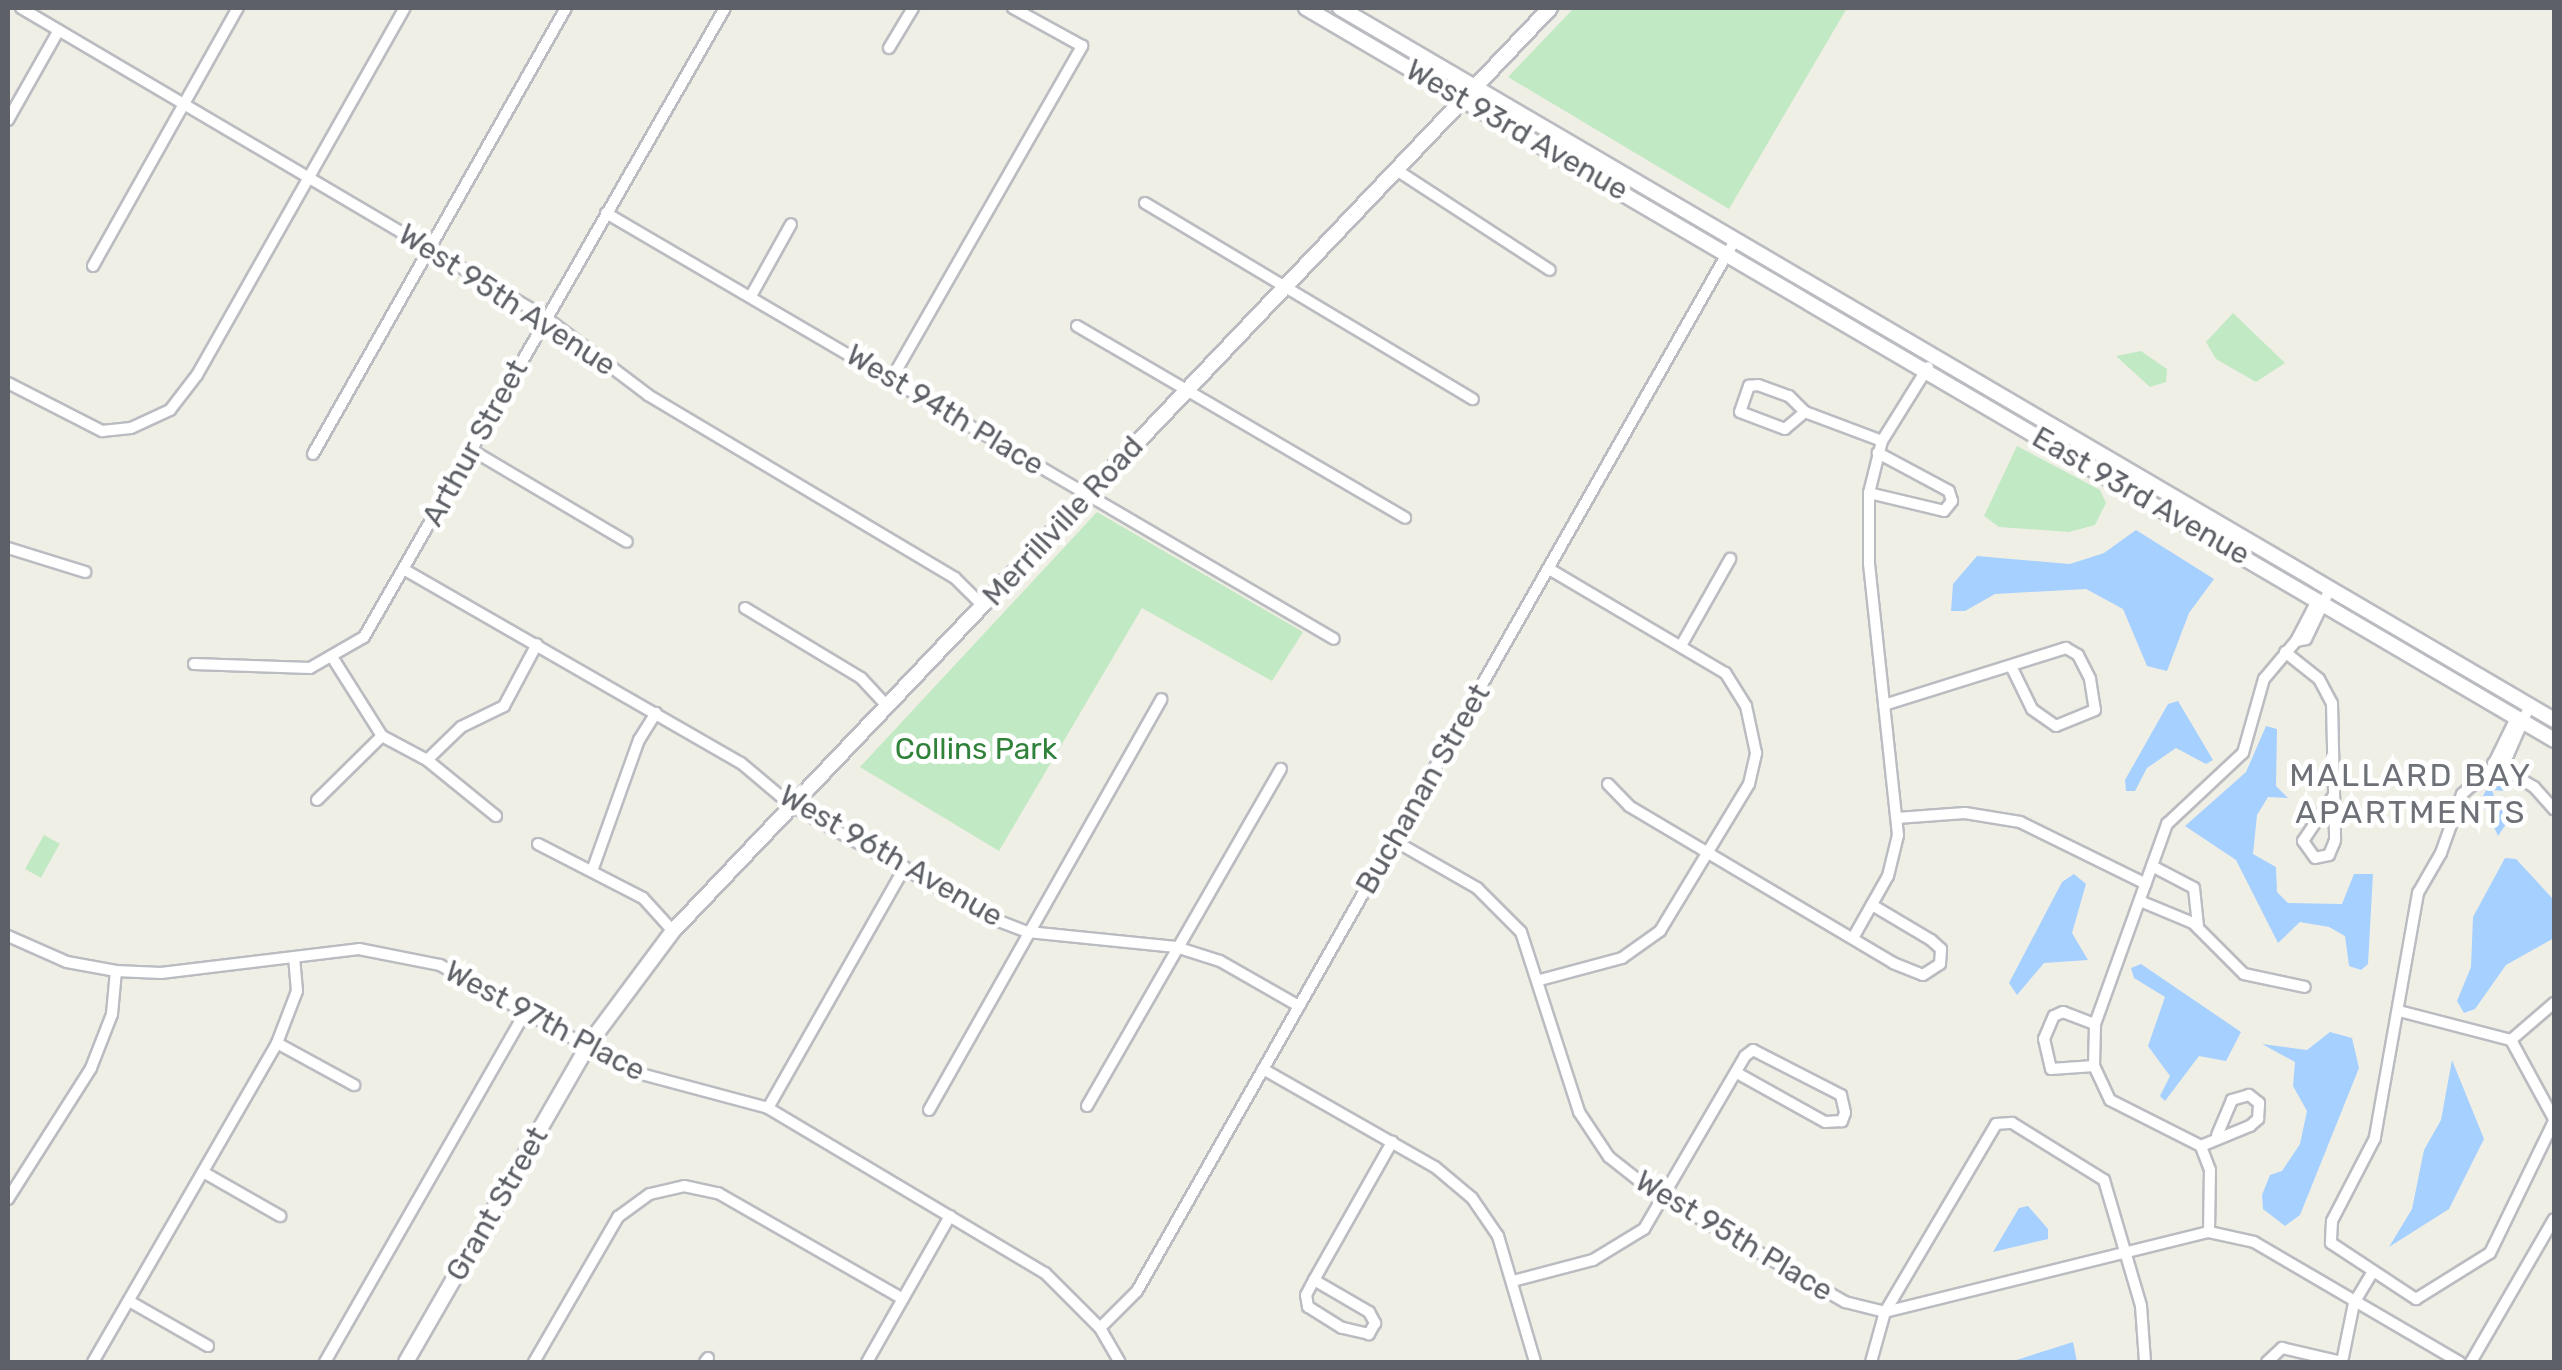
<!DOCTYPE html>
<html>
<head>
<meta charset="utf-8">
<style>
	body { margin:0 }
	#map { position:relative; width:2562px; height:1370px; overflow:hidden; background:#f0efe5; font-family:Rubik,sans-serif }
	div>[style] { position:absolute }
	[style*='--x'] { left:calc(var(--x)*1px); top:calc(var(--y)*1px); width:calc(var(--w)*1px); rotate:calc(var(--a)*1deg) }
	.green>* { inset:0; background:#c0e9c4; transform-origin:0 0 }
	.water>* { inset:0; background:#a6d0ff }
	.roads { filter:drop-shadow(2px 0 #babcc1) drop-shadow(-2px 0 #babcc1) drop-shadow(0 2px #babcc1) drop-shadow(0 -2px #babcc1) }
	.street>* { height:10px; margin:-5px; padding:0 5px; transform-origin:5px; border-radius:5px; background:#fff }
	.secondary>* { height:14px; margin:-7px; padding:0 7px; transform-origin:7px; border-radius:7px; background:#fff }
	span { translate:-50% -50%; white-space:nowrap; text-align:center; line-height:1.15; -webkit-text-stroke:10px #fff; paint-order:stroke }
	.street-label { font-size:30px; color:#5d6066 }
	.park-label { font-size:30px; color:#30823b }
	.neighbourhood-label { font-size:32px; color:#6e7278; letter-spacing:2.5px }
	.frame { position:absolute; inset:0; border:10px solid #5d6066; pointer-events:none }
</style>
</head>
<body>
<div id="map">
	<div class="green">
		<div style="clip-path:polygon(1574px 8px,1847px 8px,1729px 209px,1508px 77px)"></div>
		<div style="clip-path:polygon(2233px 313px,2285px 363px,2256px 382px,2216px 359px,2206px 342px)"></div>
		<div style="clip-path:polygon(2141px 351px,2167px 369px,2166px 382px,2150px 387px,2116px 356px)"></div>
		<div style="clip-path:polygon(2017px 446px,2100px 490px,2106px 503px,2095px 525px,2069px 532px,1999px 527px,1984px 516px)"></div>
		<div style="clip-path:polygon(1097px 512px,1303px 632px,1272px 681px,1142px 608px,999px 851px,860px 767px)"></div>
		<div style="left:44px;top:835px;width:18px;height:39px;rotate:29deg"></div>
	</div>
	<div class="water">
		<div style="clip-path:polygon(2136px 530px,2214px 579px,2189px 613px,2167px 671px,2147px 666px,2123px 609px,2086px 589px,1995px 594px,1965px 611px,1951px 611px,1953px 584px,1977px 556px,2070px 564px,2104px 553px)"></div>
		<div style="clip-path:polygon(2178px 701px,2213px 760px,2206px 764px,2176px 748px,2147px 768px,2135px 791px,2126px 791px,2125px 780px,2168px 704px)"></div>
		<div style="clip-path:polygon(2266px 726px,2277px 729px,2276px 786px,2288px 798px,2268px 797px,2257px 815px,2253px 854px,2276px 867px,2277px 892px,2288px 903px,2342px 904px,2354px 874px,2373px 874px,2368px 964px,2361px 970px,2349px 966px,2345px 936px,2329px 927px,2300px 922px,2278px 943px,2236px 860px,2185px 826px,2246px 772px)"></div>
		<div style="clip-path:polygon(2491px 781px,2503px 783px,2503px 791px,2492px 790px,2496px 802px,2489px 809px,2476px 809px)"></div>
		<div style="clip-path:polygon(2505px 807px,2517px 808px,2498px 836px,2490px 818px)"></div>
		<div style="clip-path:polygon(2505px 858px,2516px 859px,2554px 900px,2554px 938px,2506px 965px,2475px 1009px,2464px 1013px,2457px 1001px,2471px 967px,2473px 917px)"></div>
		<div style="clip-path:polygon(2074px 874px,2086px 884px,2072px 933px,2088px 960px,2044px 963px,2017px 995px,2009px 983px,2062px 882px)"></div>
		<div style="clip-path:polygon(2141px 964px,2241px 1032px,2226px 1061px,2199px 1056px,2165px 1101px,2160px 1096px,2170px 1076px,2148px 1046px,2165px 997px,2134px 978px,2131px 968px)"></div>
		<div style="clip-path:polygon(2330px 1032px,2352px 1038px,2359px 1068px,2300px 1215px,2285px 1226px,2263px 1209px,2262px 1195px,2270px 1175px,2282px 1171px,2300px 1144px,2307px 1111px,2293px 1086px,2295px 1062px,2262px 1044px,2307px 1050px)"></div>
		<div style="clip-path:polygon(2452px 1060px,2484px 1139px,2449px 1209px,2389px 1247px,2412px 1209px,2424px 1150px,2441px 1120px)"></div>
		<div style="clip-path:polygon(2028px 1206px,2048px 1229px,2048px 1239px,1993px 1252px,2019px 1208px)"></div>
		<div style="clip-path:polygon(2073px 1342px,2077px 1362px,2010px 1362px)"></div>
	</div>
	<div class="roads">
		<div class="street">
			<div style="--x:21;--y:8;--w:608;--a:30.53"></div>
			<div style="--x:545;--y:317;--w:129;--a:37.1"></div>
			<div style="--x:648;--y:395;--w:357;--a:30.8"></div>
			<div style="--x:955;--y:578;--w:40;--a:45"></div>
			<div style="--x:889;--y:48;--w:47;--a:-59"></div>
			<div style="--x:8;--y:120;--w:103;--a:-60.5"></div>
			<div style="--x:1398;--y:171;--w:181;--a:33.1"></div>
			<div style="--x:1145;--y:203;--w:382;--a:30.9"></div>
			<div style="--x:606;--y:213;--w:843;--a:30.33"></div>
			<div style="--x:93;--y:266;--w:296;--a:-60.7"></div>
			<div style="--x:751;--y:296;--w:82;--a:-60.9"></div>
			<div style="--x:1077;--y:326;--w:380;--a:30.3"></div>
			<div style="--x:892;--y:378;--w:383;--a:-60.2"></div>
			<div style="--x:1082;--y:46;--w:79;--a:-151.2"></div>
			<div style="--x:8;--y:383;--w:106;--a:27.1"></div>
			<div style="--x:102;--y:431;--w:29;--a:-6"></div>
			<div style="--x:131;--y:428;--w:43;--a:-24.8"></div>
			<div style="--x:170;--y:410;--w:44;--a:-52.4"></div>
			<div style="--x:197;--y:375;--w:422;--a:-60.5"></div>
			<div style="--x:1805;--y:412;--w:26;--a:140"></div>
			<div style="--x:1785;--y:429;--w:48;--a:-159.3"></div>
			<div style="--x:1740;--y:412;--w:28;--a:-71"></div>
			<div style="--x:1749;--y:386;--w:9;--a:-6"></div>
			<div style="--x:1758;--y:385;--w:33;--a:20"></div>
			<div style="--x:1789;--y:396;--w:23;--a:45"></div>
			<div style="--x:1805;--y:412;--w:82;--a:20.6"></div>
			<div style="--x:470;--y:449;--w:182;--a:30.6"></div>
			<div style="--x:313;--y:454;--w:513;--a:-60.44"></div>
			<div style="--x:1869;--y:493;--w:77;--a:13.5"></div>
			<div style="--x:1944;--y:511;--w:13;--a:-51"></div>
			<div style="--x:1952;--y:501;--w:10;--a:-107"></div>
			<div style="--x:1949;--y:491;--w:81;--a:-151.8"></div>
			<div style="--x:8;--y:548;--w:81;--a:17.3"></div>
			<div style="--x:405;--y:570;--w:387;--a:29.9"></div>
			<div style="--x:741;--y:763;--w:67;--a:40.1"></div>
			<div style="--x:792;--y:806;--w:234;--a:29.2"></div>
			<div style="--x:996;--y:920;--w:34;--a:21"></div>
			<div style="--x:1028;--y:932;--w:149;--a:5.8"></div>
			<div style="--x:1176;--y:947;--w:46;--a:17.7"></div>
			<div style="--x:1220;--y:961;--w:91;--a:29.7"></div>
			<div style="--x:745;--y:608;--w:135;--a:31.1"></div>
			<div style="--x:861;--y:678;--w:38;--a:47"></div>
			<div style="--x:2296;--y:641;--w:47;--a:-62.4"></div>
			<div style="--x:1682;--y:644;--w:98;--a:-60.5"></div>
			<div style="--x:2285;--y:652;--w:43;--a:38.5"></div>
			<div style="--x:2319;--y:679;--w:27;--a:62"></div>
			<div style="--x:2332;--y:703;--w:137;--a:88.7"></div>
			<div style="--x:2335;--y:840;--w:3;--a:108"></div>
			<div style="--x:2334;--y:843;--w:13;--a:113"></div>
			<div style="--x:2329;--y:855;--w:14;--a:168"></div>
			<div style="--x:2315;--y:858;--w:21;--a:-125"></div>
			<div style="--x:2303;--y:841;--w:55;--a:-56"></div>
			<div style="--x:334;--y:660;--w:90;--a:57.7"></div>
			<div style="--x:382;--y:736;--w:51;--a:28.1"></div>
			<div style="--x:427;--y:760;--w:89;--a:39.1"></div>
			<div style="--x:194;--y:664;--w:116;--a:2"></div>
			<div style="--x:310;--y:668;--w:62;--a:-29.9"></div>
			<div style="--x:364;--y:637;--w:725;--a:-60.15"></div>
			<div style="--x:1884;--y:705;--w:191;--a:-17.4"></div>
			<div style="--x:2066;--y:648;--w:14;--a:30"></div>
			<div style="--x:2078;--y:655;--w:27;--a:63"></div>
			<div style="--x:2090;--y:679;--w:31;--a:81"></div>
			<div style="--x:2095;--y:710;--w:42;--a:157.7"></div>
			<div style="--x:2056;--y:726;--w:29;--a:-145"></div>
			<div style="--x:2032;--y:709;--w:46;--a:-116"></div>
			<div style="--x:2530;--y:705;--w:55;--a:113.7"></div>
			<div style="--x:2508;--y:755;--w:60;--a:139.7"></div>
			<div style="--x:2462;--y:794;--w:63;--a:109.6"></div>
			<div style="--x:2441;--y:853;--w:46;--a:119.9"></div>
			<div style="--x:2418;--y:893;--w:249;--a:100"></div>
			<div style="--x:2375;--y:1138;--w:93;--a:117.4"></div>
			<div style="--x:2332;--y:1221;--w:22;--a:93"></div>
			<div style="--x:2331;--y:1243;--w:102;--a:33.4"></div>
			<div style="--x:2416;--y:1299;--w:87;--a:-31.9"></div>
			<div style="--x:2490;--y:1253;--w:147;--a:-64.1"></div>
			<div style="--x:427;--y:760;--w:47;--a:-44.1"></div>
			<div style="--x:461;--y:727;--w:48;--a:-26"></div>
			<div style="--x:504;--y:706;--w:70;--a:-62"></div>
			<div style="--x:2493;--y:763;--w:48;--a:30.3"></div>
			<div style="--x:2534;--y:787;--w:30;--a:48"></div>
			<div style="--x:2494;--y:763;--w:52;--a:-63.9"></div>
			<div style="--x:1608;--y:784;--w:30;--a:46"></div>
			<div style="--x:1629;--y:806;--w:307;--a:30.7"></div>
			<div style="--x:1893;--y:963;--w:32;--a:22"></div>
			<div style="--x:1923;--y:975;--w:20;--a:-33"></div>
			<div style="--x:1940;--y:964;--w:15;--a:-86"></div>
			<div style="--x:1941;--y:949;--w:13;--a:-138"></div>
			<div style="--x:1931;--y:940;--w:69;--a:-149.3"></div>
			<div style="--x:317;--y:800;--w:91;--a:-44.6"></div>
			<div style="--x:1897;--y:818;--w:68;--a:-4.2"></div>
			<div style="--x:1965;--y:813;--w:56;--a:9.3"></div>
			<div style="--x:2020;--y:822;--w:140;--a:26.2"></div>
			<div style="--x:1393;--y:840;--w:97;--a:29.7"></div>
			<div style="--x:1477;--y:888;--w:62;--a:45"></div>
			<div style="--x:1521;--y:932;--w:189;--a:72.1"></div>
			<div style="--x:1579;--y:1112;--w:54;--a:56.3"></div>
			<div style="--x:1609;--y:1157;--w:55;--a:38.3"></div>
			<div style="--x:1652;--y:1191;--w:223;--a:29.9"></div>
			<div style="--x:1845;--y:1302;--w:41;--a:14"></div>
			<div style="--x:1885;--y:1312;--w:334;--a:-13.9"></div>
			<div style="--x:2209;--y:1232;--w:46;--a:12.5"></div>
			<div style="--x:2254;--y:1242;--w:238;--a:30.3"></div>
			<div style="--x:538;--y:844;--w:118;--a:27.2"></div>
			<div style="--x:643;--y:898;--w:45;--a:47.7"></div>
			<div style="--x:2152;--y:866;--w:47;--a:27.6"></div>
			<div style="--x:2194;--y:888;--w:39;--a:84"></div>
			<div style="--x:592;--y:871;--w:139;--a:-70.3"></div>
			<div style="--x:639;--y:740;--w:32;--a:-58"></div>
			<div style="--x:2140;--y:901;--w:57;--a:22.5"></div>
			<div style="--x:2193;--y:923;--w:72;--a:45"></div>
			<div style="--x:2244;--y:974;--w:62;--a:12"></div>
			<div style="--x:8;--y:936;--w:64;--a:23.8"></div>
			<div style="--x:67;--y:962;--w:50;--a:10.4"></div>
			<div style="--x:116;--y:971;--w:45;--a:2.5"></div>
			<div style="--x:161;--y:973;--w:199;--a:-6.9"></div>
			<div style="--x:359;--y:949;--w:83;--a:11.2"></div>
			<div style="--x:440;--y:965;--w:222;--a:28.9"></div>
			<div style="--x:634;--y:1072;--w:139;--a:15"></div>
			<div style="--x:768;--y:1108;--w:322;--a:30.8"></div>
			<div style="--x:1045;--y:1273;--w:78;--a:45"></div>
			<div style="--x:1100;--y:1328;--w:39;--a:60"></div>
			<div style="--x:1853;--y:938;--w:71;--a:-60.6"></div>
			<div style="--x:1888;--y:876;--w:42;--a:-76.3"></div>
			<div style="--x:1898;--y:835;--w:273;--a:-96.1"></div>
			<div style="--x:1869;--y:564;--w:71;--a:-90"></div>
			<div style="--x:1869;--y:493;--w:54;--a:-76"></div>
			<div style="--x:1882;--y:441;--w:87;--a:-58.1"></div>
			<div style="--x:1540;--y:980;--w:85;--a:-15"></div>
			<div style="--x:1622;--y:958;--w:47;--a:-35.4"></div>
			<div style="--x:1660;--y:931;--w:172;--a:-58.8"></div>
			<div style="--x:1749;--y:784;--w:32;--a:-77"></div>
			<div style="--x:1756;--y:753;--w:48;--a:-102"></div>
			<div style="--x:1746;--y:706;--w:39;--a:-122"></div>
			<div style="--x:1725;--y:673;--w:204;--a:-149.4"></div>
			<div style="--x:2399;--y:1011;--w:116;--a:14.5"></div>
			<div style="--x:2511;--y:1040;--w:90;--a:61.4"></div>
			<div style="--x:2511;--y:1040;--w:57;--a:-40.7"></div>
			<div style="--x:277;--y:1043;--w:88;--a:28.6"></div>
			<div style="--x:2094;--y:1066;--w:43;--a:176"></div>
			<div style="--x:2051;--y:1069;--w:31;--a:-103"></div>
			<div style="--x:2044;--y:1039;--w:25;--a:-67"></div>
			<div style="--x:2054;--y:1016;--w:10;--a:-24"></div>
			<div style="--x:2063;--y:1012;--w:34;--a:21"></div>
			<div style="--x:1263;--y:1069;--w:198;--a:29.7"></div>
			<div style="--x:1435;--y:1167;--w:48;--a:40"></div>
			<div style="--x:1472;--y:1198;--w:46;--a:55.6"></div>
			<div style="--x:1498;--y:1236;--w:131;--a:73.6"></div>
			<div style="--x:1087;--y:1106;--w:389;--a:-60.1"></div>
			<div style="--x:768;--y:1108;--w:277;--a:-60.4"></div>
			<div style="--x:929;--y:1110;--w:472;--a:-60.5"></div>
			<div style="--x:2201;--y:1146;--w:53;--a:-22.2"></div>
			<div style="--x:2250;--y:1126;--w:11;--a:-41"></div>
			<div style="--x:2258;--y:1119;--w:16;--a:-86"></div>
			<div style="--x:2259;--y:1103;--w:13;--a:-141"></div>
			<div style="--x:2249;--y:1095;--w:18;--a:164"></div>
			<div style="--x:2232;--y:1100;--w:38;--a:113"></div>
			<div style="--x:203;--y:1172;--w:89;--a:29.7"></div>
			<div style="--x:8;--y:1199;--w:155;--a:-57.6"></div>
			<div style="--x:91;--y:1068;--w:58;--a:-68.7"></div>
			<div style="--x:112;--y:1014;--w:43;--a:-84.7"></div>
			<div style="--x:2209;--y:1232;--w:62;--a:-89.1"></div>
			<div style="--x:2210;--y:1170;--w:26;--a:-111"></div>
			<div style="--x:2201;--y:1146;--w:102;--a:-153.2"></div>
			<div style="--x:2110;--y:1100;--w:38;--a:-115"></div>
			<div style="--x:2094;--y:1066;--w:42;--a:-88.6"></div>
			<div style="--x:2095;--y:1024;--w:213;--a:-70.2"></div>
			<div style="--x:2167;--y:824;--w:104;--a:-43.1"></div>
			<div style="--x:2243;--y:753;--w:77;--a:-74.2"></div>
			<div style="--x:2264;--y:679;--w:50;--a:-49.9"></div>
			<div style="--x:2296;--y:641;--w:10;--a:-11"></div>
			<div style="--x:2306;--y:639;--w:55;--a:-64.4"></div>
			<div style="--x:1314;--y:1280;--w:64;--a:30.2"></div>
			<div style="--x:1369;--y:1312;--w:13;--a:61"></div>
			<div style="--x:1375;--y:1323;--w:13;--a:119"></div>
			<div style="--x:1369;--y:1334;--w:28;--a:-167"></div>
			<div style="--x:1342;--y:1328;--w:40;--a:-148"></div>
			<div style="--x:1308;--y:1307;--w:12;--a:-99"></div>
			<div style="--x:1306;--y:1295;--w:17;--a:-62"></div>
			<div style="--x:1314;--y:1280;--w:159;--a:-60.5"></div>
			<div style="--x:1513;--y:1281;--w:83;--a:-14.7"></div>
			<div style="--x:1593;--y:1260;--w:60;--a:-31.3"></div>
			<div style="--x:1644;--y:1229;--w:200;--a:-59.7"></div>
			<div style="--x:1745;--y:1056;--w:10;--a:-37"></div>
			<div style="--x:1753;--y:1050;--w:99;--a:27.1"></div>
			<div style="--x:1841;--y:1095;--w:18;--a:77"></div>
			<div style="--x:1845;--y:1113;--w:9;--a:111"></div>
			<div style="--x:1842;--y:1121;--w:17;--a:177"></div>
			<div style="--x:1825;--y:1122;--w:101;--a:-150.9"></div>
			<div style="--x:129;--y:1301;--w:91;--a:29.7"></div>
			<div style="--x:1100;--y:1328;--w:52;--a:-45"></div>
			<div style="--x:1137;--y:1291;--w:1209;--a:-60.36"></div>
			<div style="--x:93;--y:1362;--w:368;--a:-60"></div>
			<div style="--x:277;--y:1043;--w:56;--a:-69"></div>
			<div style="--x:297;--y:991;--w:34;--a:-95"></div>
			<div style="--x:325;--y:1362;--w:406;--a:-60.2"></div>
			<div style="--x:534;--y:1362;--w:168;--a:-59.9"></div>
			<div style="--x:618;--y:1217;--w:39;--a:-36"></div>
			<div style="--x:650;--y:1194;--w:35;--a:-13"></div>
			<div style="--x:684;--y:1186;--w:35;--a:12"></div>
			<div style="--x:718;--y:1193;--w:213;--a:29.8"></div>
			<div style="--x:705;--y:1362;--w:5;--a:-53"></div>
			<div style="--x:867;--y:1362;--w:168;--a:-60.4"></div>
			<div style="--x:1871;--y:1362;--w:52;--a:-74.4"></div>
			<div style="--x:1885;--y:1312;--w:218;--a:-59.4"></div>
			<div style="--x:1996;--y:1124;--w:16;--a:-4"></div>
			<div style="--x:2012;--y:1123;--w:108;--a:31.8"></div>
			<div style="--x:2104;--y:1180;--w:131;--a:73.6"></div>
			<div style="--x:2141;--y:1306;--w:56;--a:85.9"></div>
			<div style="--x:2267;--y:1362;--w:21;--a:-43"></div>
			<div style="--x:2282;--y:1348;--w:62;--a:13.1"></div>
			<div style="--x:2342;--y:1362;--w:60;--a:-78.5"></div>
			<div style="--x:2354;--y:1303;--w:37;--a:-59"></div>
			<div style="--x:2471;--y:1362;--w:165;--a:-59.9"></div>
		</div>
		<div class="secondary">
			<div style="--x:1306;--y:8;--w:1447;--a:30.39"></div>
			<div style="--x:1340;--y:8;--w:1407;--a:30.39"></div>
			<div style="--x:406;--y:1362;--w:366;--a:-60.1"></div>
			<div style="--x:588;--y:1045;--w:142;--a:-53.3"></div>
			<div style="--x:673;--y:931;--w:1273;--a:-46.46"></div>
		</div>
	</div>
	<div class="street-label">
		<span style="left:1517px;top:130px;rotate:30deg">West 93rd Avenue</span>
		<span style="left:507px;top:300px;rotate:33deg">West 95th Avenue</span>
		<span style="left:945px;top:410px;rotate:31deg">West 94th Place</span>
		<span style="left:475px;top:443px;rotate:-61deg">Arthur Street</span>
		<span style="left:2141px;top:496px;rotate:30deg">East 93rd Avenue</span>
		<span style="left:1063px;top:521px;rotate:-47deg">Merrillville Road</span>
		<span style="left:1423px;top:789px;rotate:-60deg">Buchanan Street</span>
		<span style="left:891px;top:856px;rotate:30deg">West 96th Avenue</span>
		<span style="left:545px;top:1021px;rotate:28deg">West 97th Place</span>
		<span style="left:497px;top:1204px;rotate:-60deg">Grant Street</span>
		<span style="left:1734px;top:1236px;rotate:31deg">West 95th Place</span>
	</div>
	<div class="park-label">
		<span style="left:976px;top:749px">Collins Park</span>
	</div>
	<div class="neighbourhood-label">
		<span style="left:2411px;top:794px">MALLARD BAY<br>APARTMENTS</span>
	</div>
	<div class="frame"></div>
</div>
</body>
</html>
